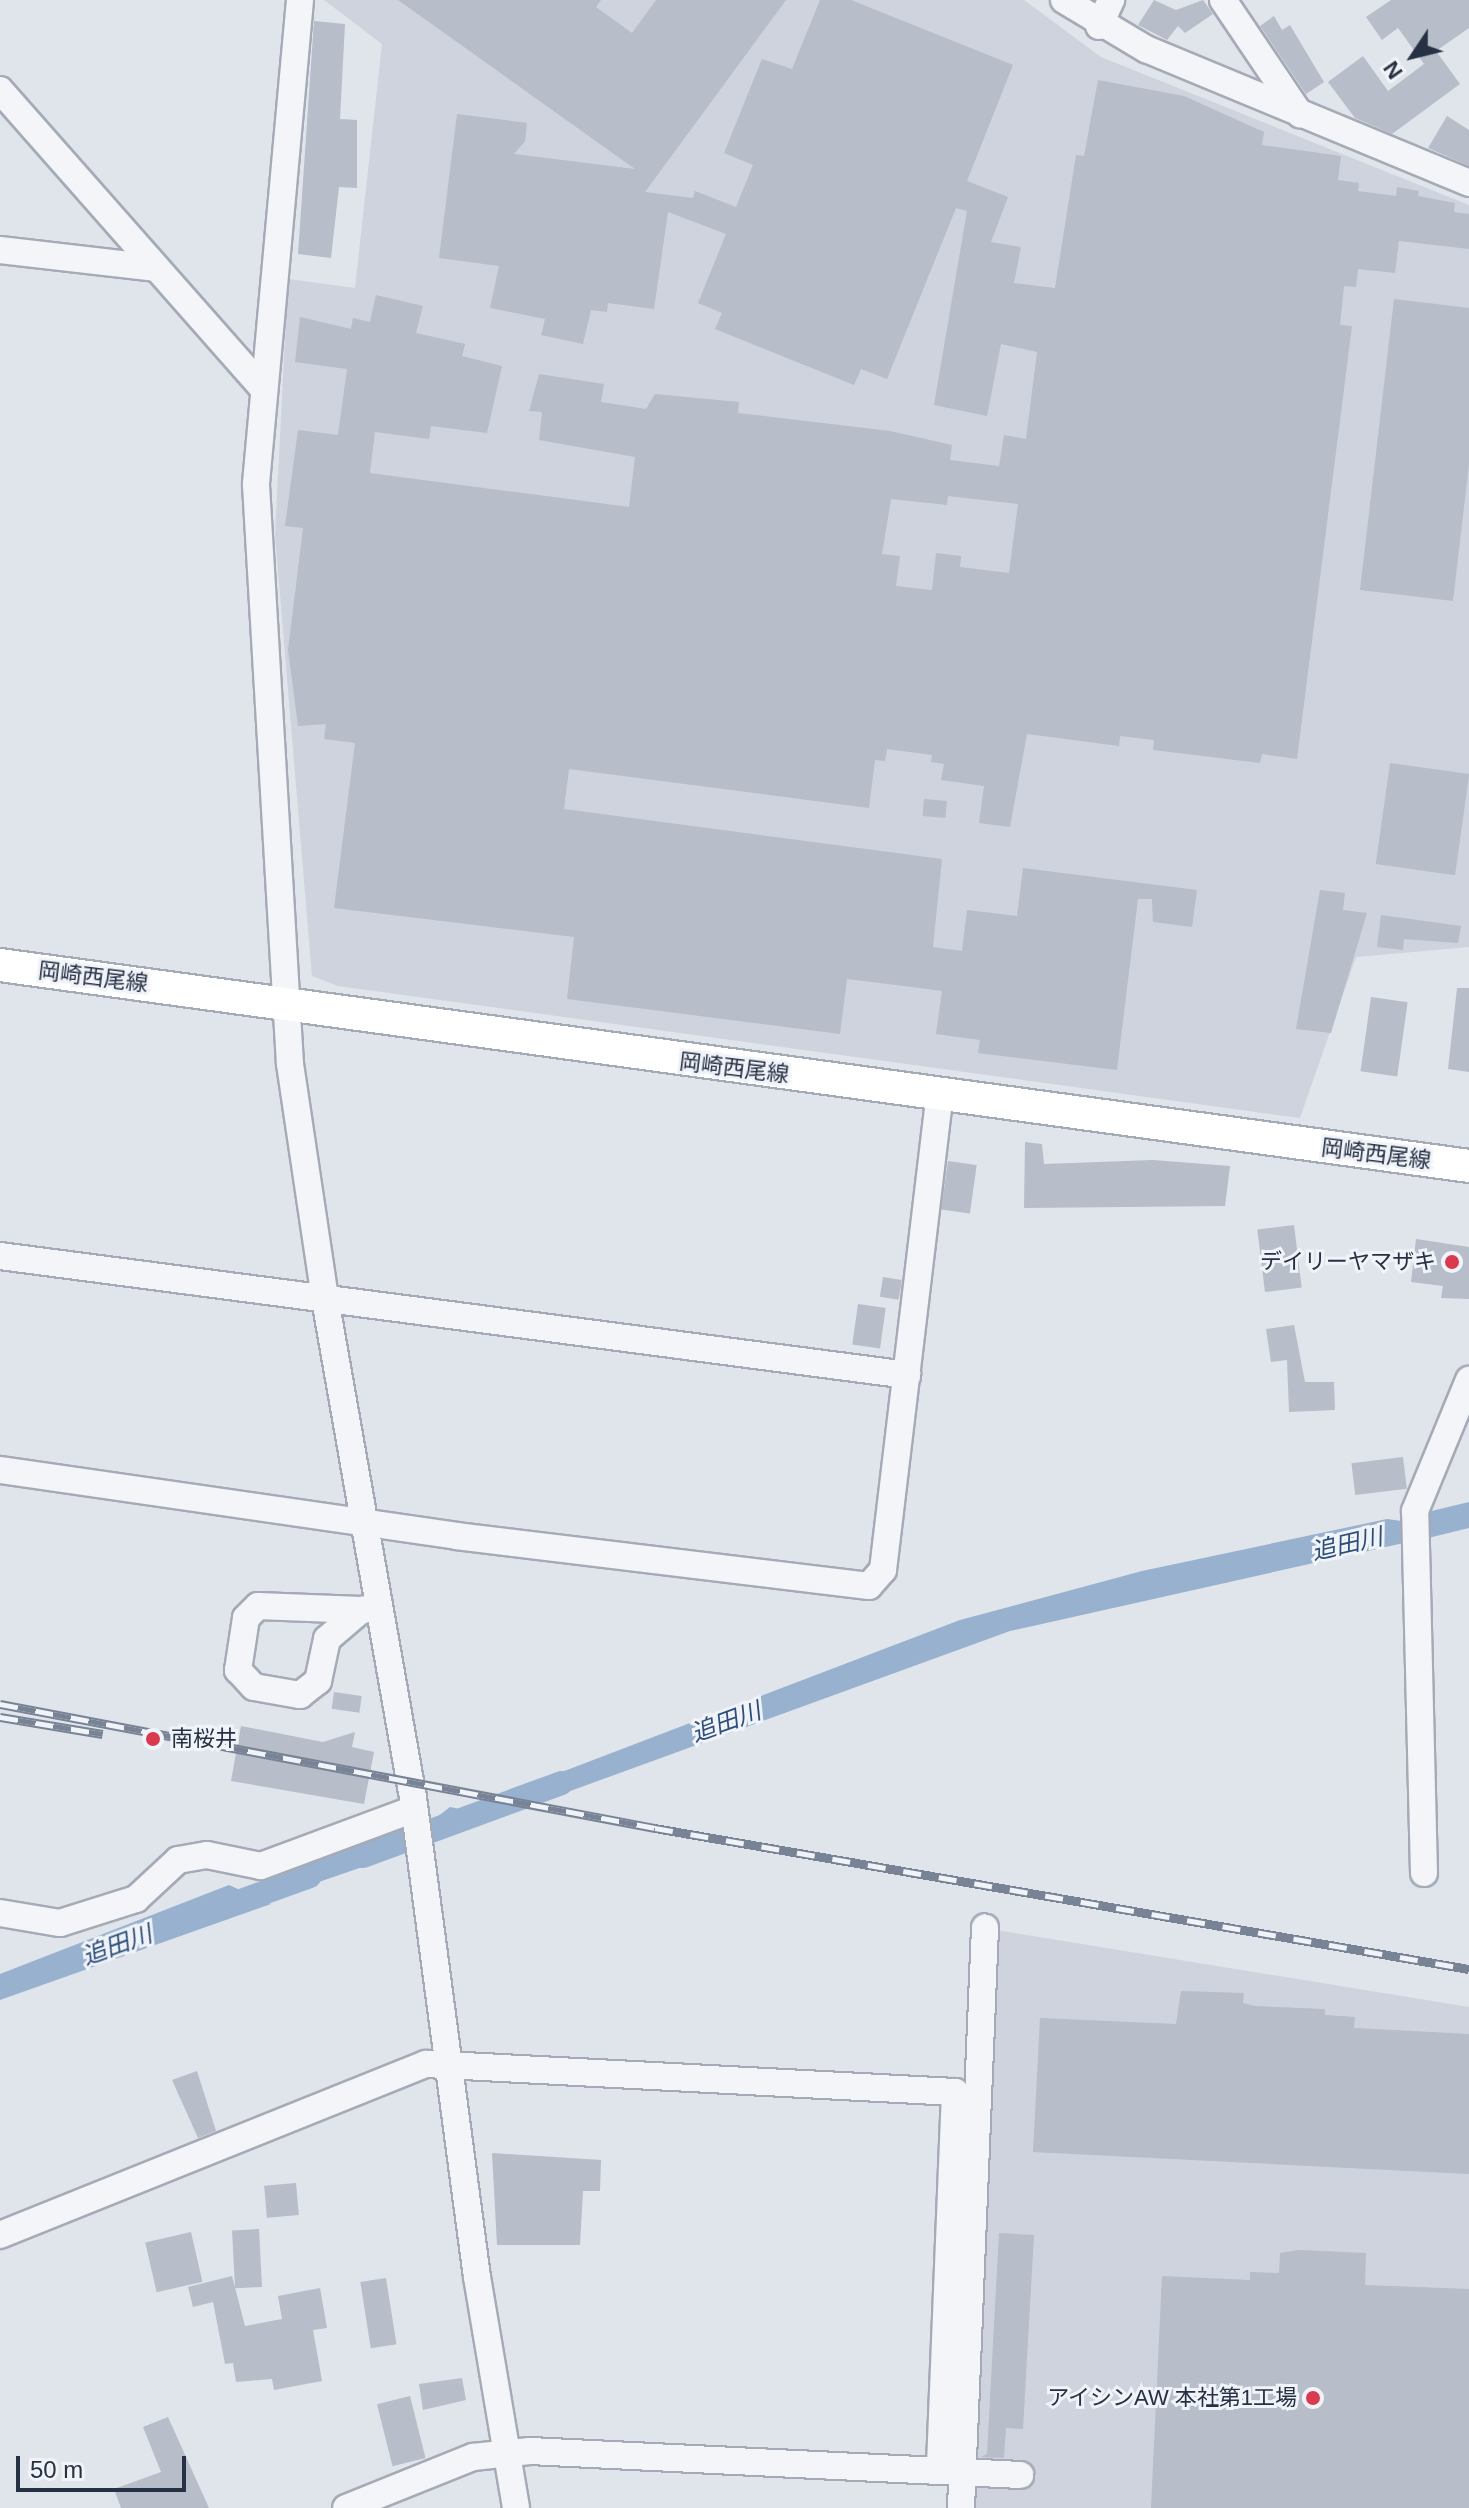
<!DOCTYPE html>
<html>
<head>
<meta charset="utf-8">
<style>
	body { margin:0 }
	#map { position:relative; width:1469px; height:2508px; overflow:hidden; background:#e0e4eb; font-family:Arial,"Noto Sans JP",sans-serif }
	div>[style] { position:absolute }
	[style*='--x'] { left:calc(var(--x)*1px); top:calc(var(--y)*1px); width:calc(var(--w)*1px); rotate:calc(var(--a)*1deg) }
	.built>* { inset:0; background:#ced3dd }
	.water>* { inset:0; background:#98b1ce }
	.canal>* { height:24px; margin:-12px; padding:0 12px; transform-origin:12px; border-radius:12px; background:#98b1ce }
	.building>* { inset:0; background:#b7bdc9; transform-origin:0 0 }
	.roads { filter:drop-shadow(2px 0 #a5abb6) drop-shadow(-2px 0 #a5abb6) drop-shadow(0 2px #a5abb6) drop-shadow(0 -2px #a5abb6) }
	.minor>* { height:26px; margin:-13px; padding:0 13px; transform-origin:13px; border-radius:13px; background:#f3f5f8 }
	.major>* { height:32px; margin:-16px; padding:0 16px; transform-origin:16px; border-radius:16px; background:#fff }
	.rail>* { height:9px; margin-top:-4.5px; transform-origin:0; background:repeating-linear-gradient(90deg,#f0f3f8 0 18px,#788396 0 36px); box-sizing:border-box; border-block:2px solid #788396 }
	.dots>* { width:22px; height:22px; translate:-50% -50%; box-sizing:border-box; border:4px solid #f0f3f8; border-radius:50% }
	span { translate:-50% -50%; white-space:nowrap; text-align:center; line-height:1.15; -webkit-text-stroke:6px #f0f3f8; paint-order:stroke }
	.street-label { font-size:22px; color:#273144 }
	.poi-label { font-size:22px; color:#273144 }
	.right { translate:-100% -50%; text-align:right }
	.left { translate:0 -50%; text-align:left }
	.water-label { font-size:24px; color:#2d4e7b; font-style:italic }
	.north { position:absolute; left:1373px; top:16px; width:80px; height:80px; -webkit-text-stroke:6px #f0f3f8; paint-order:stroke; rotate:235deg; font-size:22px; font-weight:700; line-height:32px; text-align:center; color:#273144 }
	.north::after { content:''; display:block; margin:auto; width:28px; height:36px; background:#273144; clip-path:polygon(50% 0,100% 100%,50% 72%,0 100%) }
	.scale { position:absolute; left:16px; top:2456px; width:170px; height:36px; box-sizing:border-box; border:4px solid #273144; border-top:0; padding-left:10px; font-size:24px; line-height:28px; white-space:nowrap; color:#273144; -webkit-text-stroke:6px #f0f3f8; paint-order:stroke }
</style>
</head>
<body>
<div id="map">
	<div class="built">
		<div style="clip-path:polygon(324px 0,1024px 0,1101px 57px,1469px 205px,1469px 947px,1356px 957px,1300px 1118px,338px 986px,312px 976px,275px 535px,288px 279px,355px 288px,382px 44px)"></div>
		<div style="clip-path:polygon(996px 1930px,1469px 2007px,1469px 2508px,972px 2508px)"></div>
	</div>
	<div class="water">
		<div style="clip-path:polygon(1469px 1502px,1469px 1528px,1424px 1539px,1423px 1513px)"></div>
		<div style="clip-path:polygon(1387px 1519px,1409px 1522px,1408px 1542px,1010px 1631px,551px 1798px,512px 1791px,960px 1620px,1142px 1571px)"></div>
		<div style="clip-path:polygon(450px 1807px,489px 1815px,444px 1834px,437px 1817px)"></div>
		<div style="clip-path:polygon(391px 1833px,394px 1856px,290px 1892px,263px 1880px)"></div>
		<div style="clip-path:polygon(229px 1885px,271px 1904px,0 2000px,0 1974px)"></div>
	</div>
	<div class="canal">
		<div style="--x:363;--y:1856;--w:211;--a:-20.2"></div>
		<div style="--x:224;--y:1907;--w:91;--a:-19.8"></div>
	</div>
	<div class="building">
		<div style="clip-path:polygon(evenodd,398px 0,601px 0,596px 7px,632px 33px,656px 0,786px 0,645px 192px,693px 198px,695px 191px,736px 207px,753px 165px,724px 153px,762px 59px,792px 69px,820px 0,851px 0,1013px 65px,967px 181px,1008px 197px,991px 242px,1021px 247px,1014px 283px,1055px 288px,1076px 155px,1084px 156px,1098px 80px,1184px 96px,1264px 132px,1262px 145px,1341px 156px,1338px 180px,1359px 183px,1358px 191px,1396px 196px,1397px 187px,1419px 191px,1418px 196px,1455px 203px,1454px 212px,1469px 214px,1469px 249px,1399px 241px,1395px 273px,1358px 269px,1356px 287px,1344px 286px,1340px 325px,1352px 326px,1297px 759px,1262px 754px,1260px 763px,1153px 750px,1154px 740px,1120px 736px,1119px 746px,1027px 734px,1010px 827px,979px 823px,984px 786px,941px 780px,944px 764px,931px 762px,932px 755px,887px 749px,885px 761px,875px 760px,869px 808px,569px 769px,564px 809px,942px 859px,933px 947px,962px 951px,967px 910px,1017px 916px,1023px 868px,1197px 890px,1192px 927px,1153px 922px,1152px 899px,1138px 899px,1117px 1070px,978px 1053px,980px 1040px,936px 1034px,942px 991px,920px 988px,847px 979px,840px 1034px,567px 999px,574px 937px,334px 908px,355px 743px,324px 739px,326px 724px,298px 726px,288px 650px,303px 528px,285px 526px,298px 430px,338px 435px,347px 369px,295px 362px,300px 317px,351px 329px,353px 318px,370px 322px,376px 295px,423px 306px,416px 333px,465px 344px,462px 356px,502px 366px,487px 433px,431px 426px,429px 439px,375px 432px,370px 473px,629px 507px,635px 457px,539px 440px,542px 412px,529px 411px,539px 374px,604px 384px,601px 402px,646px 409px,655px 394px,739px 402px,738px 413px,890px 431px,952px 445px,950px 460px,999px 466px,1004px 435px,1026px 439px,1037px 352px,1001px 344px,987px 416px,934px 405px,967px 211px,956px 208px,887px 379px,861px 369px,854px 385px,715px 329px,722px 313px,698px 303px,726px 234px,668px 212px,654px 309px,608px 303px,607px 312px,591px 310px,583px 344px,541px 335px,545px 319px,490px 308px,499px 266px,439px 258px,457px 114px,527px 123px,525px 141px,514px 154px,635px 169px,398px 0,948px 496px,1018px 504px,1009px 573px,960px 567px,961px 556px,936px 553px,932px 590px,896px 586px,900px 556px,882px 554px,891px 499px,947px 505px,948px 496px)"></div>
		<div style="clip-path:polygon(1154px 0,1176px 10px,1203px 0,1213px 14px,1185px 33px,1178px 26px,1167px 40px,1138px 25px)"></div>
		<div style="clip-path:polygon(1391px 0,1469px 0,1469px 28px,1436px 51px,1460px 84px,1392px 134px,1355px 118px,1328px 82px,1363px 56px,1388px 91px,1424px 64px,1398px 28px,1382px 40px,1366px 17px)"></div>
		<div style="clip-path:polygon(1274px 16px,1282px 30px,1290px 25px,1324px 82px,1306px 94px,1260px 26px)"></div>
		<div style="clip-path:polygon(314px 21px,345px 24px,340px 119px,357px 120px,357px 188px,339px 187px,331px 258px,298px 254px)"></div>
		<div style="clip-path:polygon(1447px 116px,1469px 130px,1469px 166px,1428px 148px)"></div>
		<div style="clip-path:polygon(1394px 299px,1469px 308px,1469px 464px,1453px 601px,1360px 590px)"></div>
		<div style="left:1390px;top:763px;width:80px;height:102px;rotate:8deg"></div>
		<div style="left:924px;top:799px;width:23px;height:17px;rotate:5deg"></div>
		<div style="clip-path:polygon(1320px 890px,1345px 893px,1343px 910px,1367px 913px,1331px 1033px,1296px 1029px)"></div>
		<div style="clip-path:polygon(1381px 915px,1461px 926px,1458px 943px,1404px 939px,1403px 950px,1377px 947px)"></div>
		<div style="clip-path:polygon(1457px 988px,1469px 988px,1469px 1072px,1448px 1069px)"></div>
		<div style="left:1371px;top:997px;width:37px;height:75px;rotate:8deg"></div>
		<div style="clip-path:polygon(1025px 1142px,1042px 1144px,1044px 1164px,1153px 1160px,1230px 1166px,1225px 1206px,1024px 1208px)"></div>
		<div style="left:948px;top:1161px;width:29px;height:49px;rotate:8deg"></div>
		<div style="left:1294px;top:1225px;width:63px;height:37px;rotate:83deg"></div>
		<div style="clip-path:polygon(1416px 1239px,1469px 1247px,1469px 1299px,1441px 1298px,1443px 1286px,1411px 1282px)"></div>
		<div style="left:883px;top:1277px;width:19px;height:20px;rotate:9deg"></div>
		<div style="left:858px;top:1304px;width:28px;height:41px;rotate:8deg"></div>
		<div style="clip-path:polygon(1294px 1325px,1305px 1382px,1334px 1382px,1335px 1410px,1289px 1412px,1287px 1360px,1271px 1362px,1266px 1329px)"></div>
		<div style="left:1403px;top:1457px;width:32px;height:52px;rotate:83deg"></div>
		<div style="left:334px;top:1692px;width:28px;height:17px;rotate:8deg"></div>
		<div style="clip-path:polygon(241px 1726px,323px 1742px,355px 1732px,352px 1747px,374px 1752px,364px 1804px,231px 1781px)"></div>
		<div style="clip-path:polygon(1181px 1991px,1244px 1993px,1243px 2003px,1255px 2006px,1325px 2009px,1325px 2015px,1355px 2017px,1354px 2028px,1469px 2034px,1469px 2174px,1033px 2152px,1040px 2018px,1176px 2024px)"></div>
		<div style="clip-path:polygon(197px 2071px,216px 2131px,198px 2138px,172px 2080px)"></div>
		<div style="clip-path:polygon(492px 2153px,601px 2160px,600px 2191px,583px 2191px,580px 2245px,497px 2245px)"></div>
		<div style="left:296px;top:2183px;width:32px;height:32px;rotate:85deg"></div>
		<div style="left:259px;top:2229px;width:58px;height:27px;rotate:87deg"></div>
		<div style="left:191px;top:2232px;width:51px;height:47px;rotate:77deg"></div>
		<div style="clip-path:polygon(999px 2233px,1034px 2235px,1023px 2429px,1006px 2428px,1004px 2458px,981px 2457px,987px 2454px)"></div>
		<div style="clip-path:polygon(1299px 2250px,1366px 2253px,1365px 2285px,1469px 2289px,1469px 2508px,1151px 2508px,1162px 2276px,1250px 2280px,1250px 2272px,1279px 2273px,1280px 2253px)"></div>
		<div style="clip-path:polygon(232px 2276px,245px 2326px,282px 2319px,278px 2296px,320px 2288px,327px 2328px,313px 2330px,322px 2381px,274px 2390px,272px 2379px,236px 2382px,233px 2363px,225px 2364px,213px 2302px,193px 2307px,188px 2287px)"></div>
		<div style="left:386px;top:2278px;width:67px;height:26px;rotate:81deg"></div>
		<div style="clip-path:polygon(462px 2378px,466px 2400px,423px 2410px,419px 2384px)"></div>
		<div style="left:410px;top:2396px;width:64px;height:34px;rotate:76deg"></div>
		<div style="clip-path:polygon(168px 2417px,209px 2508px,121px 2508px,114px 2489px,161px 2472px,143px 2427px)"></div>
	</div>
	<div class="roads">
		<div class="minor">
			<div style="--x:300;--y:0;--w:487;--a:95.2"></div>
			<div style="--x:256;--y:485;--w:580;--a:86.64"></div>
			<div style="--x:290;--y:1064;--w:238;--a:81.5"></div>
			<div style="--x:325;--y:1299;--w:499;--a:80"></div>
			<div style="--x:412;--y:1790;--w:491;--a:82.4"></div>
			<div style="--x:477;--y:2277;--w:234;--a:80.4"></div>
			<div style="--x:1064;--y:0;--w:96;--a:30.9"></div>
			<div style="--x:1146;--y:49;--w:350;--a:22.5"></div>
			<div style="--x:1223;--y:0;--w:138;--a:56"></div>
			<div style="--x:1099;--y:26;--w:29;--a:-65"></div>
			<div style="--x:0;--y:90;--w:399;--a:48.6"></div>
			<div style="--x:0;--y:250;--w:156;--a:6.6"></div>
			<div style="--x:0;--y:1256;--w:915;--a:7.47"></div>
			<div style="--x:0;--y:1470;--w:461;--a:8.2"></div>
			<div style="--x:456;--y:1536;--w:416;--a:6.9"></div>
			<div style="--x:869;--y:1586;--w:21;--a:-49"></div>
			<div style="--x:883;--y:1570;--w:478;--a:-83.2"></div>
			<div style="--x:361;--y:1610;--w:103;--a:-177.8"></div>
			<div style="--x:258;--y:1606;--w:17;--a:135"></div>
			<div style="--x:246;--y:1618;--w:53;--a:98.7"></div>
			<div style="--x:238;--y:1670;--w:23;--a:47"></div>
			<div style="--x:254;--y:1687;--w:47;--a:9.9"></div>
			<div style="--x:300;--y:1695;--w:23;--a:-38"></div>
			<div style="--x:318;--y:1681;--w:43;--a:-77.9"></div>
			<div style="--x:327;--y:1639;--w:45;--a:-40.5"></div>
			<div style="--x:361;--y:1610;--w:17;--a:-7"></div>
			<div style="--x:1424;--y:1873;--w:362;--a:-91.4"></div>
			<div style="--x:1415;--y:1511;--w:142;--a:-67.6"></div>
			<div style="--x:0;--y:1913;--w:61;--a:9.5"></div>
			<div style="--x:60;--y:1923;--w:80;--a:-17.5"></div>
			<div style="--x:136;--y:1899;--w:57;--a:-42.9"></div>
			<div style="--x:178;--y:1860;--w:29;--a:-10"></div>
			<div style="--x:207;--y:1855;--w:55;--a:11.5"></div>
			<div style="--x:261;--y:1866;--w:163;--a:-20.4"></div>
			<div style="--x:0;--y:2235;--w:459;--a:-21.9"></div>
			<div style="--x:426;--y:2064;--w:530;--a:3.03"></div>
			<div style="--x:955;--y:2092;--w:379;--a:92.3"></div>
			<div style="--x:346;--y:2508;--w:137;--a:-21.9"></div>
			<div style="--x:473;--y:2457;--w:57;--a:-6"></div>
			<div style="--x:530;--y:2451;--w:491;--a:2.8"></div>
			<div style="--x:961;--y:2508;--w:581;--a:-87.63"></div>
		</div>
		<div class="major">
			<div style="--x:0;--y:965;--w:1483;--a:7.79"></div>
		</div>
	</div>
	<div class="rail">
		<div style="--x:0;--y:1704;--w:667;--a:10.72"></div>
		<div style="--x:655;--y:1828;--w:826;--a:9.83"></div>
		<div style="--x:0;--y:1717;--w:104;--a:9.4"></div>
	</div>
	<div class="dots">
		<div style="left:1452px;top:1262px;background:#da3a4e"></div>
		<div style="left:153px;top:1739px;background:#da3a4e"></div>
		<div style="left:1313px;top:2398px;background:#da3a4e"></div>
	</div>
	<div class="street-label">
		<span style="left:93px;top:977px;rotate:7deg">岡崎西尾線</span>
		<span style="left:734px;top:1068px;rotate:7deg">岡崎西尾線</span>
		<span style="left:1376px;top:1154px;rotate:7deg">岡崎西尾線</span>
	</div>
	<div class="poi-label">
		<span class="right" style="left:1436px;top:1262px">デイリーヤマザキ</span>
		<span class="left" style="left:171px;top:1739px">南桜井</span>
		<span class="right" style="left:1297px;top:2398px">アイシンAW 本社第1工場</span>
	</div>
	<div class="water-label">
		<span style="left:1347px;top:1544px;rotate:-13deg">追田川</span>
		<span style="left:726px;top:1722px;rotate:-20deg">追田川</span>
		<span style="left:117px;top:1945px;rotate:-20deg">追田川</span>
	</div>
	<div class="north">N</div>
	<div class="scale">50 m</div>
</div>
</body>
</html>
